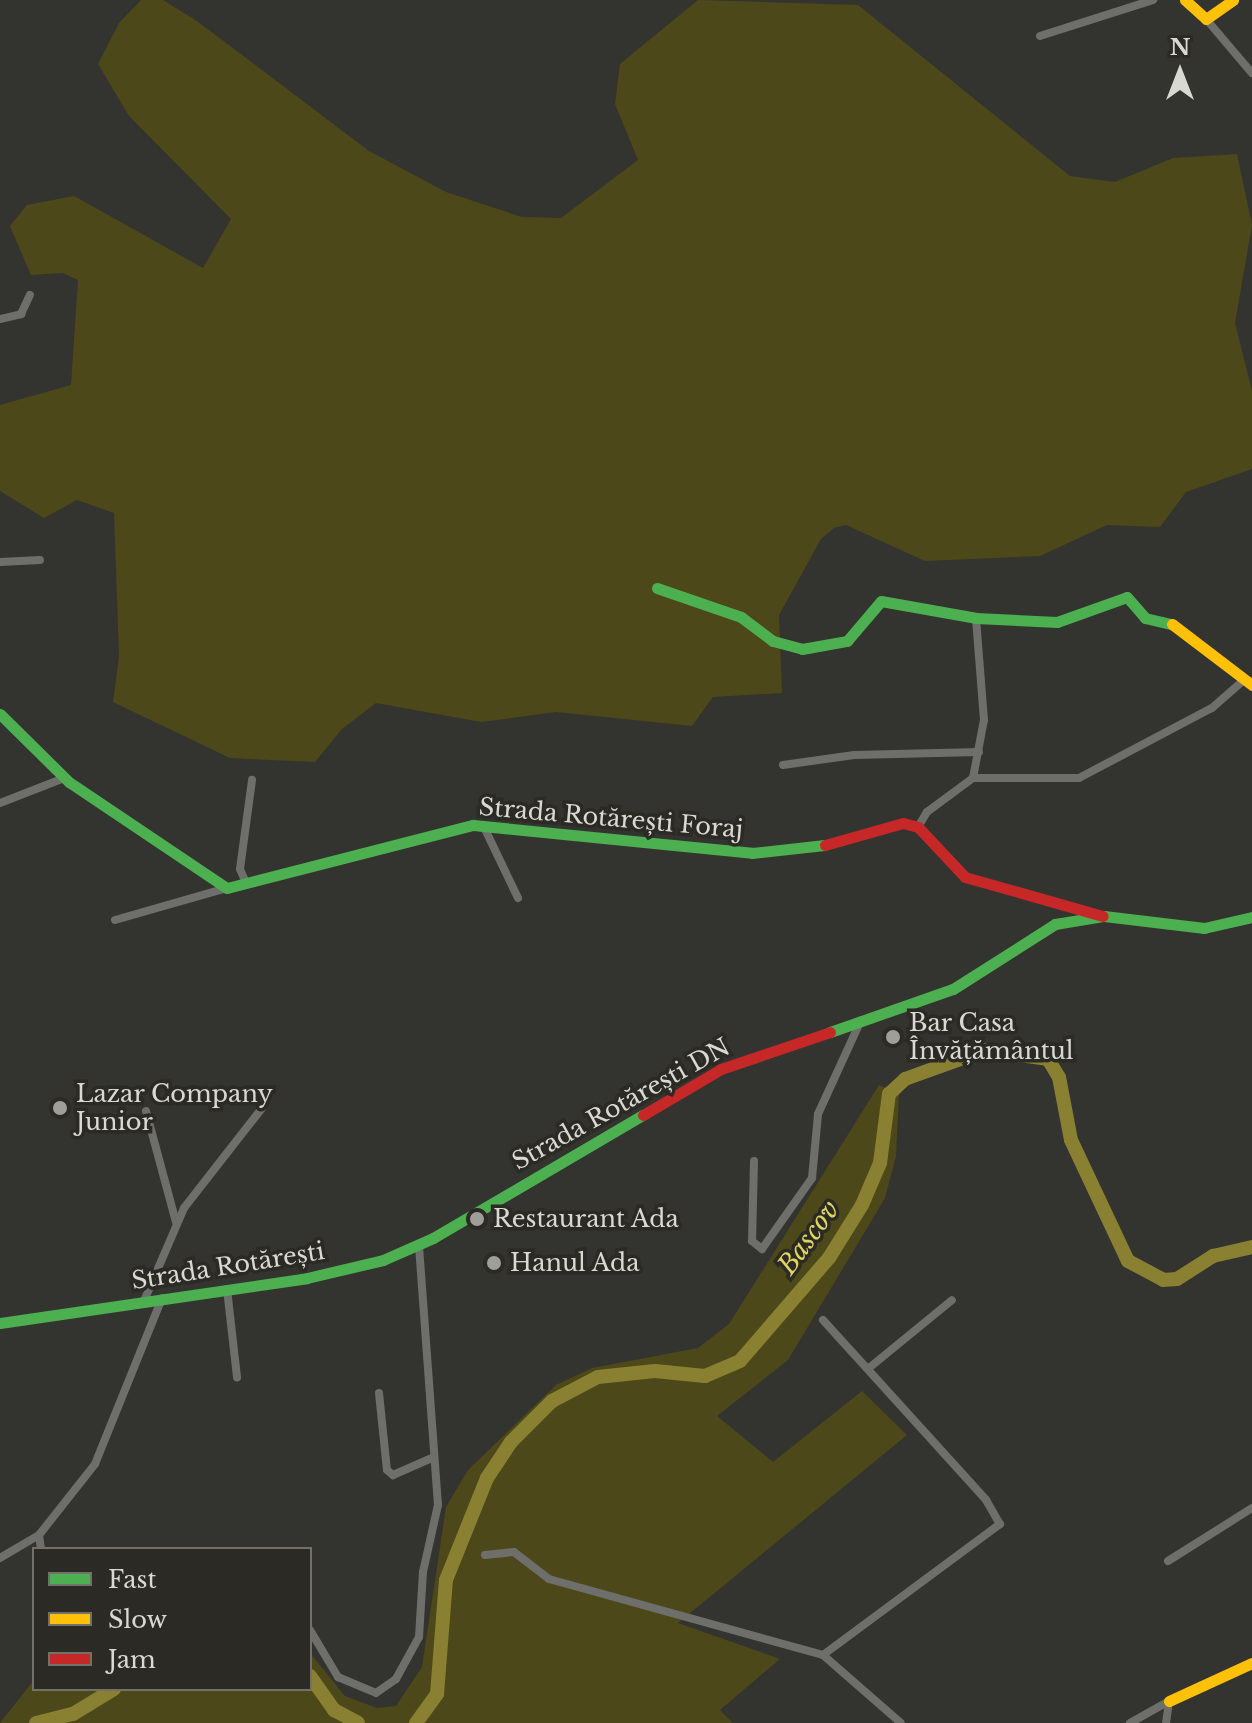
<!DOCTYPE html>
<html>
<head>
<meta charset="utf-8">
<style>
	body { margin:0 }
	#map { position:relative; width:1252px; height:1723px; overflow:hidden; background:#33332f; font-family:"Libre Baskerville",serif }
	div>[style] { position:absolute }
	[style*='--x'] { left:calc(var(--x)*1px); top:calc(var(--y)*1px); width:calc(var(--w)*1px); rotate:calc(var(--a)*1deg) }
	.green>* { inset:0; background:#4d4819 }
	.river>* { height:14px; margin:-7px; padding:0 7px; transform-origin:7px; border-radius:7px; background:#898032 }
	.street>* { height:8px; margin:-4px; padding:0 4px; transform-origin:4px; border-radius:4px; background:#6e6e6b }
	.fast>* { height:11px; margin:-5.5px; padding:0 5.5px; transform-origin:5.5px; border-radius:5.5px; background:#4caf50 }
	.slow>* { height:11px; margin:-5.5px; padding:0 5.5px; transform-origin:5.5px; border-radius:5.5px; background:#ffc107 }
	.jam>* { height:11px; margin:-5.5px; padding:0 5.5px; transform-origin:5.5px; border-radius:5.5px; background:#c62828 }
	.dots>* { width:22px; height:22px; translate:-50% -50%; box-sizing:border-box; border:4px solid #2b2a24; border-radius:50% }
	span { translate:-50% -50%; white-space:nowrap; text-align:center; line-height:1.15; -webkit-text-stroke:7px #2b2a24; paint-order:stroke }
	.street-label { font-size:24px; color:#d9d9d4 }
	.poi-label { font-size:24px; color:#d9d9d4 }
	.left { translate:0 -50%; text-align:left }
	.water-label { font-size:26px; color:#e0d461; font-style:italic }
	.legend { position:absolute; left:32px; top:1547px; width:280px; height:144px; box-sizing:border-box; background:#2b2a24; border:2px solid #71706a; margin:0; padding:10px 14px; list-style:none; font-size:24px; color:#d9d9d4 }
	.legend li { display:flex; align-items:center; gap:16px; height:40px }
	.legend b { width:40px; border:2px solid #71706a }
	.north { position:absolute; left:1140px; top:32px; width:80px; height:80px; -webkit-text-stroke:6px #2b2a24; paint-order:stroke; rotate:0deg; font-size:22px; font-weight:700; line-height:32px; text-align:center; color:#d9d9d4 }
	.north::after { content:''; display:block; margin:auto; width:28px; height:36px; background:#d9d9d4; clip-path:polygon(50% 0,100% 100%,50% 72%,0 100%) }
</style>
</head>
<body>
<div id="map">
	<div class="green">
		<div style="clip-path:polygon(141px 0,163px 0,197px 21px,369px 151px,446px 192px,522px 217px,561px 218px,638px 160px,615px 104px,620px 64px,698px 0,858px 5px,1070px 176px,1115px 182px,1173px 158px,1237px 154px,1252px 225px,1235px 323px,1252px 391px,1252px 469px,1186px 492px,1160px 527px,1107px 525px,1040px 556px,925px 561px,846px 525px,834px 528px,821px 539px,779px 615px,782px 693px,713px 697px,692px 726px,556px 712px,481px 722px,376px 703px,342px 729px,315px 762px,230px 758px,113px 702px,119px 656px,114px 513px,77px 500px,44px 518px,0 491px,0 405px,71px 385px,78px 280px,63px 273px,31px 275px,10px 226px,27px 205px,74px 196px,203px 268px,231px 219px,129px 116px,98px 64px,119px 23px)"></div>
		<div style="clip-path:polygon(879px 1085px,899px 1094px,896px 1156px,885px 1198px,788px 1360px,717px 1416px,773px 1462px,862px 1391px,907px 1435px,678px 1623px,780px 1659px,720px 1710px,733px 1723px,0 1723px,34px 1680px,34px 1689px,310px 1689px,310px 1653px,345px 1696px,377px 1708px,396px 1706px,422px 1667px,446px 1507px,468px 1470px,556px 1385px,592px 1368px,698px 1348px,729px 1324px)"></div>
	</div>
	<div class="river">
		<div style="--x:310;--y:1676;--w:42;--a:54.8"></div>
		<div style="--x:334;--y:1710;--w:27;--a:28"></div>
		<div style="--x:36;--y:1723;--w:38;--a:-14"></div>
		<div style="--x:73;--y:1714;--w:48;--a:-31.4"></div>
		<div style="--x:416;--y:1723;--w:36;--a:-54"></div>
		<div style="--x:437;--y:1694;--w:114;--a:-85.5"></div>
		<div style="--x:446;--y:1580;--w:110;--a:-68.1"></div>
		<div style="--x:487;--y:1478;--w:43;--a:-56.3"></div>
		<div style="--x:511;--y:1442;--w:58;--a:-45"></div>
		<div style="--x:552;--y:1401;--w:52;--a:-27.6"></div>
		<div style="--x:598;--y:1377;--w:57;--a:-6"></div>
		<div style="--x:655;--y:1371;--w:50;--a:5.7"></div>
		<div style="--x:705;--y:1376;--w:38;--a:-23"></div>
		<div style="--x:740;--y:1361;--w:136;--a:-49.2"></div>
		<div style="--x:829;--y:1258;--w:62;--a:-58.1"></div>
		<div style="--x:862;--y:1205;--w:46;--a:-66.8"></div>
		<div style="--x:880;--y:1163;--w:70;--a:-82.6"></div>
		<div style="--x:889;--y:1094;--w:22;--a:-43"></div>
		<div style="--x:905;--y:1079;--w:85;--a:-19.9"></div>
		<div style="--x:985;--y:1050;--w:64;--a:8.1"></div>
		<div style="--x:1048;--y:1059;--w:21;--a:59"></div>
		<div style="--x:1059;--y:1077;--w:64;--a:79.2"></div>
		<div style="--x:1071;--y:1140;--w:134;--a:64.8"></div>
		<div style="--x:1128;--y:1261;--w:40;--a:28"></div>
		<div style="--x:1163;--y:1280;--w:14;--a:-4"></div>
		<div style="--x:1177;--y:1279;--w:43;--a:-32.6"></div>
		<div style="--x:1213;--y:1256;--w:40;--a:-13"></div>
	</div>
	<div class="street">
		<div style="--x:1206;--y:19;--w:71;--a:49.6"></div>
		<div style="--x:1040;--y:36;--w:119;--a:-17.7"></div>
		<div style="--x:0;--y:319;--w:22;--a:-13"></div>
		<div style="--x:21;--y:314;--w:21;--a:-65"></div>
		<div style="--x:0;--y:562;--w:40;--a:-2.9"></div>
		<div style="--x:783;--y:765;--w:72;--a:-8"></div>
		<div style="--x:854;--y:755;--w:125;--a:-1.4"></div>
		<div style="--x:973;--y:778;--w:59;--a:-79.3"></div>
		<div style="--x:984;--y:720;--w:102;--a:-94.5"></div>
		<div style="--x:0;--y:803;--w:69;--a:-21.3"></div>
		<div style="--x:483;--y:825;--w:81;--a:64.4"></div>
		<div style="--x:918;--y:827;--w:17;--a:-59"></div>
		<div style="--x:927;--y:812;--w:57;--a:-36.5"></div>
		<div style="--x:973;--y:778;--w:106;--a:0"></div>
		<div style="--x:1079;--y:778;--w:150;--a:-27.8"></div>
		<div style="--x:1212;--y:708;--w:44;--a:-41.3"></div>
		<div style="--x:246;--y:883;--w:15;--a:-113"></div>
		<div style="--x:240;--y:869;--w:90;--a:-82.3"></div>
		<div style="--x:115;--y:920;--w:116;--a:-15.9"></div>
		<div style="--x:146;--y:1111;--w:115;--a:74.9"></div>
		<div style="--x:754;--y:1161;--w:80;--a:91.4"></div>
		<div style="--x:752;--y:1241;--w:13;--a:39"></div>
		<div style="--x:762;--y:1249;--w:87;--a:-54.8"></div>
		<div style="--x:812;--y:1178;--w:64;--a:-84.6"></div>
		<div style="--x:818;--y:1114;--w:103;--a:-65.4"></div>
		<div style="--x:227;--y:1289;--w:89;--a:83.5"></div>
		<div style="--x:144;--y:1301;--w:101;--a:-66.7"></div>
		<div style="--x:184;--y:1208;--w:127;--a:-52"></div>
		<div style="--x:823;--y:1320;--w:243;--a:47.8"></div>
		<div style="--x:986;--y:1500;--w:28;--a:60"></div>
		<div style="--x:1000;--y:1524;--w:220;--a:143.5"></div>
		<div style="--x:869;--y:1368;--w:107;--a:-39.3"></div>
		<div style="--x:379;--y:1393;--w:77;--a:84.1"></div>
		<div style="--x:387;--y:1470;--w:8;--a:40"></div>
		<div style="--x:393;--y:1475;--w:43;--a:-23.6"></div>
		<div style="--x:41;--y:1549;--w:14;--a:-98"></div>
		<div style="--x:39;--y:1535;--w:90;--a:-51.7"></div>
		<div style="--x:95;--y:1464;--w:179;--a:-68"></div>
		<div style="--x:485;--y:1555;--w:29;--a:-6"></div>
		<div style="--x:514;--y:1552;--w:44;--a:37.6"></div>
		<div style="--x:549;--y:1579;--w:284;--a:15.5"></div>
		<div style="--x:0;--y:1558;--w:45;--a:-30.5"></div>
		<div style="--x:1168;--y:1561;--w:99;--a:-32.2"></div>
		<div style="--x:310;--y:1630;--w:55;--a:59.2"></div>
		<div style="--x:338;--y:1677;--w:41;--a:22.8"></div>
		<div style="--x:376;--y:1693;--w:24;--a:-35"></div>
		<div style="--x:396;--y:1679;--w:48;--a:-61.3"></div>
		<div style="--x:419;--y:1637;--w:65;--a:-86.5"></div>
		<div style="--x:423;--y:1572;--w:69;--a:-77.4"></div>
		<div style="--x:438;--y:1505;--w:261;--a:-94.2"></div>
		<div style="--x:823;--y:1655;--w:103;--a:41.1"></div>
		<div style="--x:1130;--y:1723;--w:45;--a:-29.4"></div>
		<div style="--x:1166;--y:1723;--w:22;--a:-82"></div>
	</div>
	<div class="fast">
		<div style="--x:657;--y:588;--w:89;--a:19"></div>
		<div style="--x:741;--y:617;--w:40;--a:37"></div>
		<div style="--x:773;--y:641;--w:30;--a:15"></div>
		<div style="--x:802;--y:649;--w:46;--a:-10.1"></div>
		<div style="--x:847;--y:641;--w:52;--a:-49.6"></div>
		<div style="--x:881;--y:601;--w:97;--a:10.1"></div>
		<div style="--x:976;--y:618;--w:81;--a:2.8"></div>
		<div style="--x:1057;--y:622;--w:74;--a:-19.7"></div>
		<div style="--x:1127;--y:597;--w:28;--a:49"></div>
		<div style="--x:1145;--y:618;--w:28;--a:13"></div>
		<div style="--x:0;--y:714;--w:97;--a:44.6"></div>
		<div style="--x:69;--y:782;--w:190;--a:33.9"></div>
		<div style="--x:227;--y:888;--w:254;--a:-14.4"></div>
		<div style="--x:473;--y:825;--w:280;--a:5.7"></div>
		<div style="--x:752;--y:853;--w:73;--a:-6.3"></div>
		<div style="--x:830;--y:1032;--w:130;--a:-19.3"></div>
		<div style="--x:953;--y:989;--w:121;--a:-32.5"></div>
		<div style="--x:1055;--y:924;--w:50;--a:-9.3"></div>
		<div style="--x:1104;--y:916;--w:101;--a:6.8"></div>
		<div style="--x:1204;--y:928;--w:49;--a:-12.9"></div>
		<div style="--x:0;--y:1323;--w:310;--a:-8.3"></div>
		<div style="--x:307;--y:1278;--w:78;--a:-13.3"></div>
		<div style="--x:383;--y:1260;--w:55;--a:-23.7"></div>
		<div style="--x:433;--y:1238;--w:243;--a:-30.4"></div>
	</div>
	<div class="slow">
		<div style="--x:1185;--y:0;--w:28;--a:42"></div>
		<div style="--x:1206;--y:19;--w:33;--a:-35"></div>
		<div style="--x:1172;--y:624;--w:101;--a:37.3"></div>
		<div style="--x:1169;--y:1701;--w:91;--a:-24.6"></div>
	</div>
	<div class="jam">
		<div style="--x:825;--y:845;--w:81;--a:-15.8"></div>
		<div style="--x:903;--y:823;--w:16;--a:15"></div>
		<div style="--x:918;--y:827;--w:69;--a:46.8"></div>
		<div style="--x:965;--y:877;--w:143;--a:15.8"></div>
		<div style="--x:643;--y:1115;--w:91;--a:-30.5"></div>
		<div style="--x:721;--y:1069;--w:115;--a:-18.7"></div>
	</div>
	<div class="dots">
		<div style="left:893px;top:1037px;background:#9f9f9a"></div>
		<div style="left:60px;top:1108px;background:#9f9f9a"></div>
		<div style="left:477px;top:1219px;background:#9f9f9a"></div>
		<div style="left:494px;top:1263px;background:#9f9f9a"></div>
	</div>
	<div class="street-label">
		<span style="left:611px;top:818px;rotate:5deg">Strada Rotărești Foraj</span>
		<span style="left:621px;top:1104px;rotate:-29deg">Strada Rotărești DN</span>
		<span style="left:228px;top:1266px;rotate:-9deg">Strada Rotărești</span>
	</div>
	<div class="poi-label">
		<span class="left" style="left:909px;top:1037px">Bar Casa<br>Învățământul</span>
		<span class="left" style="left:76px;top:1108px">Lazar Company<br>Junior</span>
		<span class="left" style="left:493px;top:1219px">Restaurant Ada</span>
		<span class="left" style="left:510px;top:1263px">Hanul Ada</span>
	</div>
	<div class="water-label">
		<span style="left:809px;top:1238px;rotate:-54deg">Bascov</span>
	</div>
	<ul class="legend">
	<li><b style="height:10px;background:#4caf50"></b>Fast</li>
	<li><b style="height:10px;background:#ffc107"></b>Slow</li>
	<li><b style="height:10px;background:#c62828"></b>Jam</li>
	</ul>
	<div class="north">N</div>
</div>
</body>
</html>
